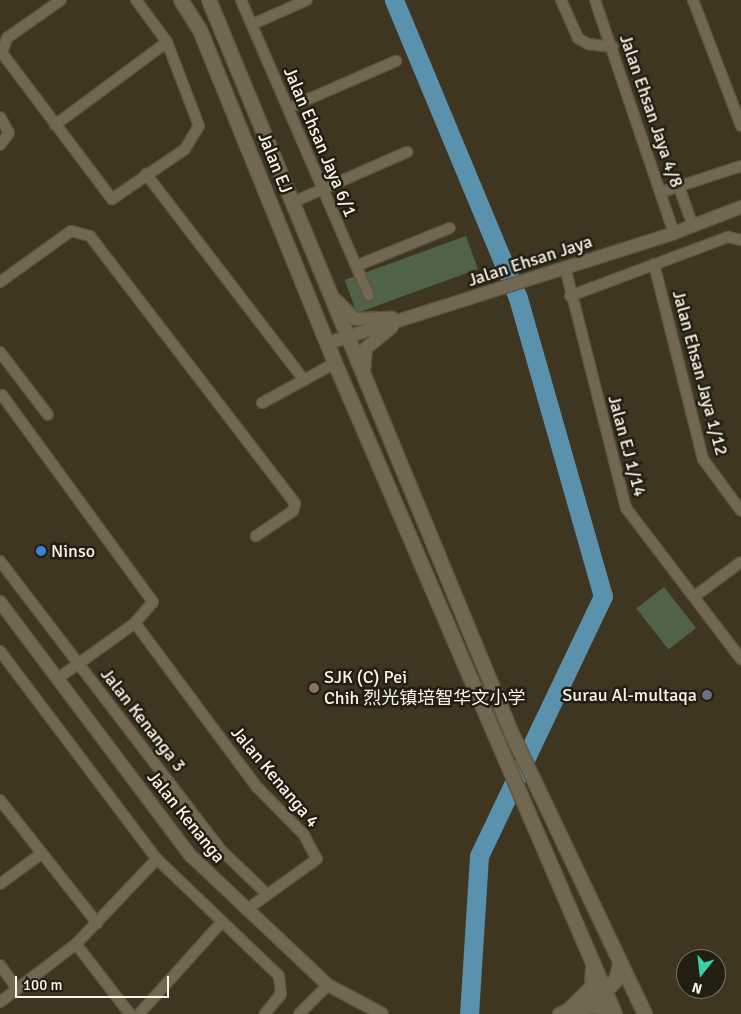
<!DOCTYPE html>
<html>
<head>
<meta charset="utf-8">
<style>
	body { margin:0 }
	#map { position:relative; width:741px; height:1014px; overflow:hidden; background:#3f3621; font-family:Signika,"Noto Sans SC",sans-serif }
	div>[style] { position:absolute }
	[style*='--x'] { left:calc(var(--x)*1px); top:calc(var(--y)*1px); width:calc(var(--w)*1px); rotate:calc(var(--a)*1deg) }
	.green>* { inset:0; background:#506348; transform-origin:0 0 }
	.river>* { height:19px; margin:-9.5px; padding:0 9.5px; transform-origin:9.5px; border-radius:9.5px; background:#5a91ad }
	.roads { filter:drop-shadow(1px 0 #5d5542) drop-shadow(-1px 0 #5d5542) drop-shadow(0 1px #5d5542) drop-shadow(0 -1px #5d5542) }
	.minor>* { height:10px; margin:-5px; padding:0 5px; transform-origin:5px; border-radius:5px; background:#726751 }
	.tertiary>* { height:12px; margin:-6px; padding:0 6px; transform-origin:6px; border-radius:6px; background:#726751 }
	.secondary>* { height:14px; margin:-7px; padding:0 7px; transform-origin:7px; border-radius:7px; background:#726751 }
	.dots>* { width:14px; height:14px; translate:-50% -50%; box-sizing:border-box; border:2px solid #221e14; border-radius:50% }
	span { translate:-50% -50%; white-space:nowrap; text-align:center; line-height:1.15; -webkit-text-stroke:5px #221e14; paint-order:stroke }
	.street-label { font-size:18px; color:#faf4e7 }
	.poi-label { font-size:18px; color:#faf4e7 }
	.left { translate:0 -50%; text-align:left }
	.right { translate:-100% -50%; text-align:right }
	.north { position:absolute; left:676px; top:949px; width:50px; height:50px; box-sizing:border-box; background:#221e14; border:1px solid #787468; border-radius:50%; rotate:196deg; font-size:14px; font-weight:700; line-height:20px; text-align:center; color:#faf4e7 }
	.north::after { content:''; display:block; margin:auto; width:18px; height:22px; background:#34d4a8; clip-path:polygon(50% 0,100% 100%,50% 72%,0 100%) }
	.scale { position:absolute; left:15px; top:976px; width:154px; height:22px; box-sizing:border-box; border:2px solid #faf4e7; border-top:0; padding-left:6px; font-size:15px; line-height:18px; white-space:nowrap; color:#faf4e7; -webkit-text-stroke:4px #221e14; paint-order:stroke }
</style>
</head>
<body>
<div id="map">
	<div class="green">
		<div style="left:466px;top:236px;width:35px;height:129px;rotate:70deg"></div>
		<div style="left:664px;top:587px;width:52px;height:35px;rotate:52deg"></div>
	</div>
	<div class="river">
		<div style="--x:394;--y:0;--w:323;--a:67.4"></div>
		<div style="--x:518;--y:298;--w:310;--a:74.1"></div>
		<div style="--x:603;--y:596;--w:288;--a:115.5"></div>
		<div style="--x:479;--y:856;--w:158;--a:93.6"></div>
	</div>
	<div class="roads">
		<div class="minor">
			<div style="--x:61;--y:0;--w:66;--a:144.9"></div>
			<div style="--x:7;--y:38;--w:16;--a:108"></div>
			<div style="--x:2;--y:53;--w:183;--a:53"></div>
			<div style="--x:112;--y:199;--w:88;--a:-34.4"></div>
			<div style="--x:185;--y:149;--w:27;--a:-59"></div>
			<div style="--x:199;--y:126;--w:90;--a:-110.9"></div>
			<div style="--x:167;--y:42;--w:52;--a:-126.4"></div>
			<div style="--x:241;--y:0;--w:322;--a:66.6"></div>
			<div style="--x:561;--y:0;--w:42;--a:65.9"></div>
			<div style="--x:578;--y:38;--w:12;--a:31"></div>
			<div style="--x:588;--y:44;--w:25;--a:7"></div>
			<div style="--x:595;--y:0;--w:246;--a:71.3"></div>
			<div style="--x:693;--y:0;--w:135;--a:69.1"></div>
			<div style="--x:253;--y:24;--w:59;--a:-24"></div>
			<div style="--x:288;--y:108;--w:118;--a:-23.5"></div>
			<div style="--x:0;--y:117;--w:18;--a:61"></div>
			<div style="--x:9;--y:133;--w:15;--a:127"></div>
			<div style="--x:55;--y:125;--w:139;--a:-36.5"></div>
			<div style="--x:146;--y:174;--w:260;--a:52.5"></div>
			<div style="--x:679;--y:187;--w:41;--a:70.3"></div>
			<div style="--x:662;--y:192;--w:83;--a:-18.2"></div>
			<div style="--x:291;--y:203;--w:127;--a:-23.7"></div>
			<div style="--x:654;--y:264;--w:201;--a:75.9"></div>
			<div style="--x:703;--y:459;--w:64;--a:53.8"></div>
			<div style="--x:356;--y:266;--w:101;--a:-22"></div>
			<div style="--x:565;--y:267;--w:249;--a:75.8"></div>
			<div style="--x:626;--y:508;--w:190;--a:52.7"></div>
			<div style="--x:0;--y:282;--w:87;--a:-35.7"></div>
			<div style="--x:71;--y:231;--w:20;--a:15"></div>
			<div style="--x:90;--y:236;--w:337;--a:52.5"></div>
			<div style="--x:295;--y:503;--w:8;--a:104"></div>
			<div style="--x:293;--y:511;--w:45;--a:146"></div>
			<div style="--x:570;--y:296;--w:169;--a:-20.5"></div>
			<div style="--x:728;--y:237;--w:13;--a:13"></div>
			<div style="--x:0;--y:352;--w:79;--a:52.7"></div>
			<div style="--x:2;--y:395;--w:256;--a:53.9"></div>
			<div style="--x:153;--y:602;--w:28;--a:131"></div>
			<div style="--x:135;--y:623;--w:96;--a:144.3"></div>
			<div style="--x:262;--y:403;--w:83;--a:-28.7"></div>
			<div style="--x:0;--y:561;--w:365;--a:52.6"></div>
			<div style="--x:222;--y:851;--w:62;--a:43.7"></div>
			<div style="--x:695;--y:596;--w:57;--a:-36.5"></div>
			<div style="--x:135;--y:623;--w:204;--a:53.4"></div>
			<div style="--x:257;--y:787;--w:67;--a:45.6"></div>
			<div style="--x:304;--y:835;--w:27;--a:62"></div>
			<div style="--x:317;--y:859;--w:87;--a:144.3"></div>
			<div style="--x:0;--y:651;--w:261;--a:53"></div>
			<div style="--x:157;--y:859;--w:169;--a:43.8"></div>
			<div style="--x:279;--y:976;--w:18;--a:84"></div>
			<div style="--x:281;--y:994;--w:26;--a:129"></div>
			<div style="--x:0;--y:800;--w:157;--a:51.7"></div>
			<div style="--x:0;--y:884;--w:51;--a:-36.2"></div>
			<div style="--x:76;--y:944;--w:88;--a:52.4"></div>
			<div style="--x:0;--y:965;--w:29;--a:54"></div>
			<div style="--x:0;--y:1002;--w:96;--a:-37.3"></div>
			<div style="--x:76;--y:944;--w:117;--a:-46.4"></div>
			<div style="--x:139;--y:1014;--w:122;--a:-48"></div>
			<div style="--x:299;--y:1014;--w:41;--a:-45"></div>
		</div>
		<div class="tertiary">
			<div style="--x:336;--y:300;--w:27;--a:45"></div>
			<div style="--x:355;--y:319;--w:37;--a:-2"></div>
			<div style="--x:328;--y:343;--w:363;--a:-17.6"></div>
			<div style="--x:674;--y:233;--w:72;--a:-21.2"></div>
			<div style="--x:364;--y:371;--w:23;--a:-85"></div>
			<div style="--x:366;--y:348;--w:33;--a:-39"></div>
			<div style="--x:0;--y:602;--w:318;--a:53.1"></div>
			<div style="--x:191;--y:856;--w:188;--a:43.3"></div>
			<div style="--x:328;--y:985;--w:61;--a:28.2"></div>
			<div style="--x:559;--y:1014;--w:51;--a:-25.6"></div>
		</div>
		<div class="secondary">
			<div style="--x:181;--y:0;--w:36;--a:58"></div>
			<div style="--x:200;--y:30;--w:359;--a:67.9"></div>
			<div style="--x:335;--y:363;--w:709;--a:66.73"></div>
			<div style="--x:209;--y:0;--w:794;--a:67.57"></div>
			<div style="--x:512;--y:734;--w:310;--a:64.6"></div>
			<div style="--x:605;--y:992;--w:16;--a:-47"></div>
			<div style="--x:616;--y:980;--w:16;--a:-75"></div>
			<div style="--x:570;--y:1009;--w:30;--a:-44"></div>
			<div style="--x:592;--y:988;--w:19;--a:-87"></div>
			<div style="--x:570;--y:1009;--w:26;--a:-7"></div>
			<div style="--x:596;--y:1006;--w:16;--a:30"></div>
		</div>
	</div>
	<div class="dots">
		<div style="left:41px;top:551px;background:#3f7fe0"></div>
		<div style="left:314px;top:688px;background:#8d6e63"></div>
		<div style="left:707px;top:695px;background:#6b7280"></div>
	</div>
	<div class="street-label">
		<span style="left:651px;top:111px;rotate:71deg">Jalan Ehsan Jaya 4/8</span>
		<span style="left:320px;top:142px;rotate:67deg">Jalan Ehsan Jaya 6/1</span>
		<span style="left:275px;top:163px;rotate:68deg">Jalan EJ</span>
		<span style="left:530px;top:261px;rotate:-18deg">Jalan Ehsan Jaya</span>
		<span style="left:700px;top:373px;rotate:75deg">Jalan Ehsan Jaya 1/12</span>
		<span style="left:627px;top:446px;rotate:75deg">Jalan EJ 1/14</span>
		<span style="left:143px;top:720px;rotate:52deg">Jalan Kenanga 3</span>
		<span style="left:275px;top:777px;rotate:50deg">Jalan Kenanga 4</span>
		<span style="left:186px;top:817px;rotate:51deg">Jalan Kenanga</span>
	</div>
	<div class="poi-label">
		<span class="left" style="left:51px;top:551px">Ninso</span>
		<span class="left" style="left:324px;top:688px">SJK (C) Pei<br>Chih 烈光镇培智华文小学</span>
		<span class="right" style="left:697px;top:695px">Surau Al-multaqa</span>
	</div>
	<div class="north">N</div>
	<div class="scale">100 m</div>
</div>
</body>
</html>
